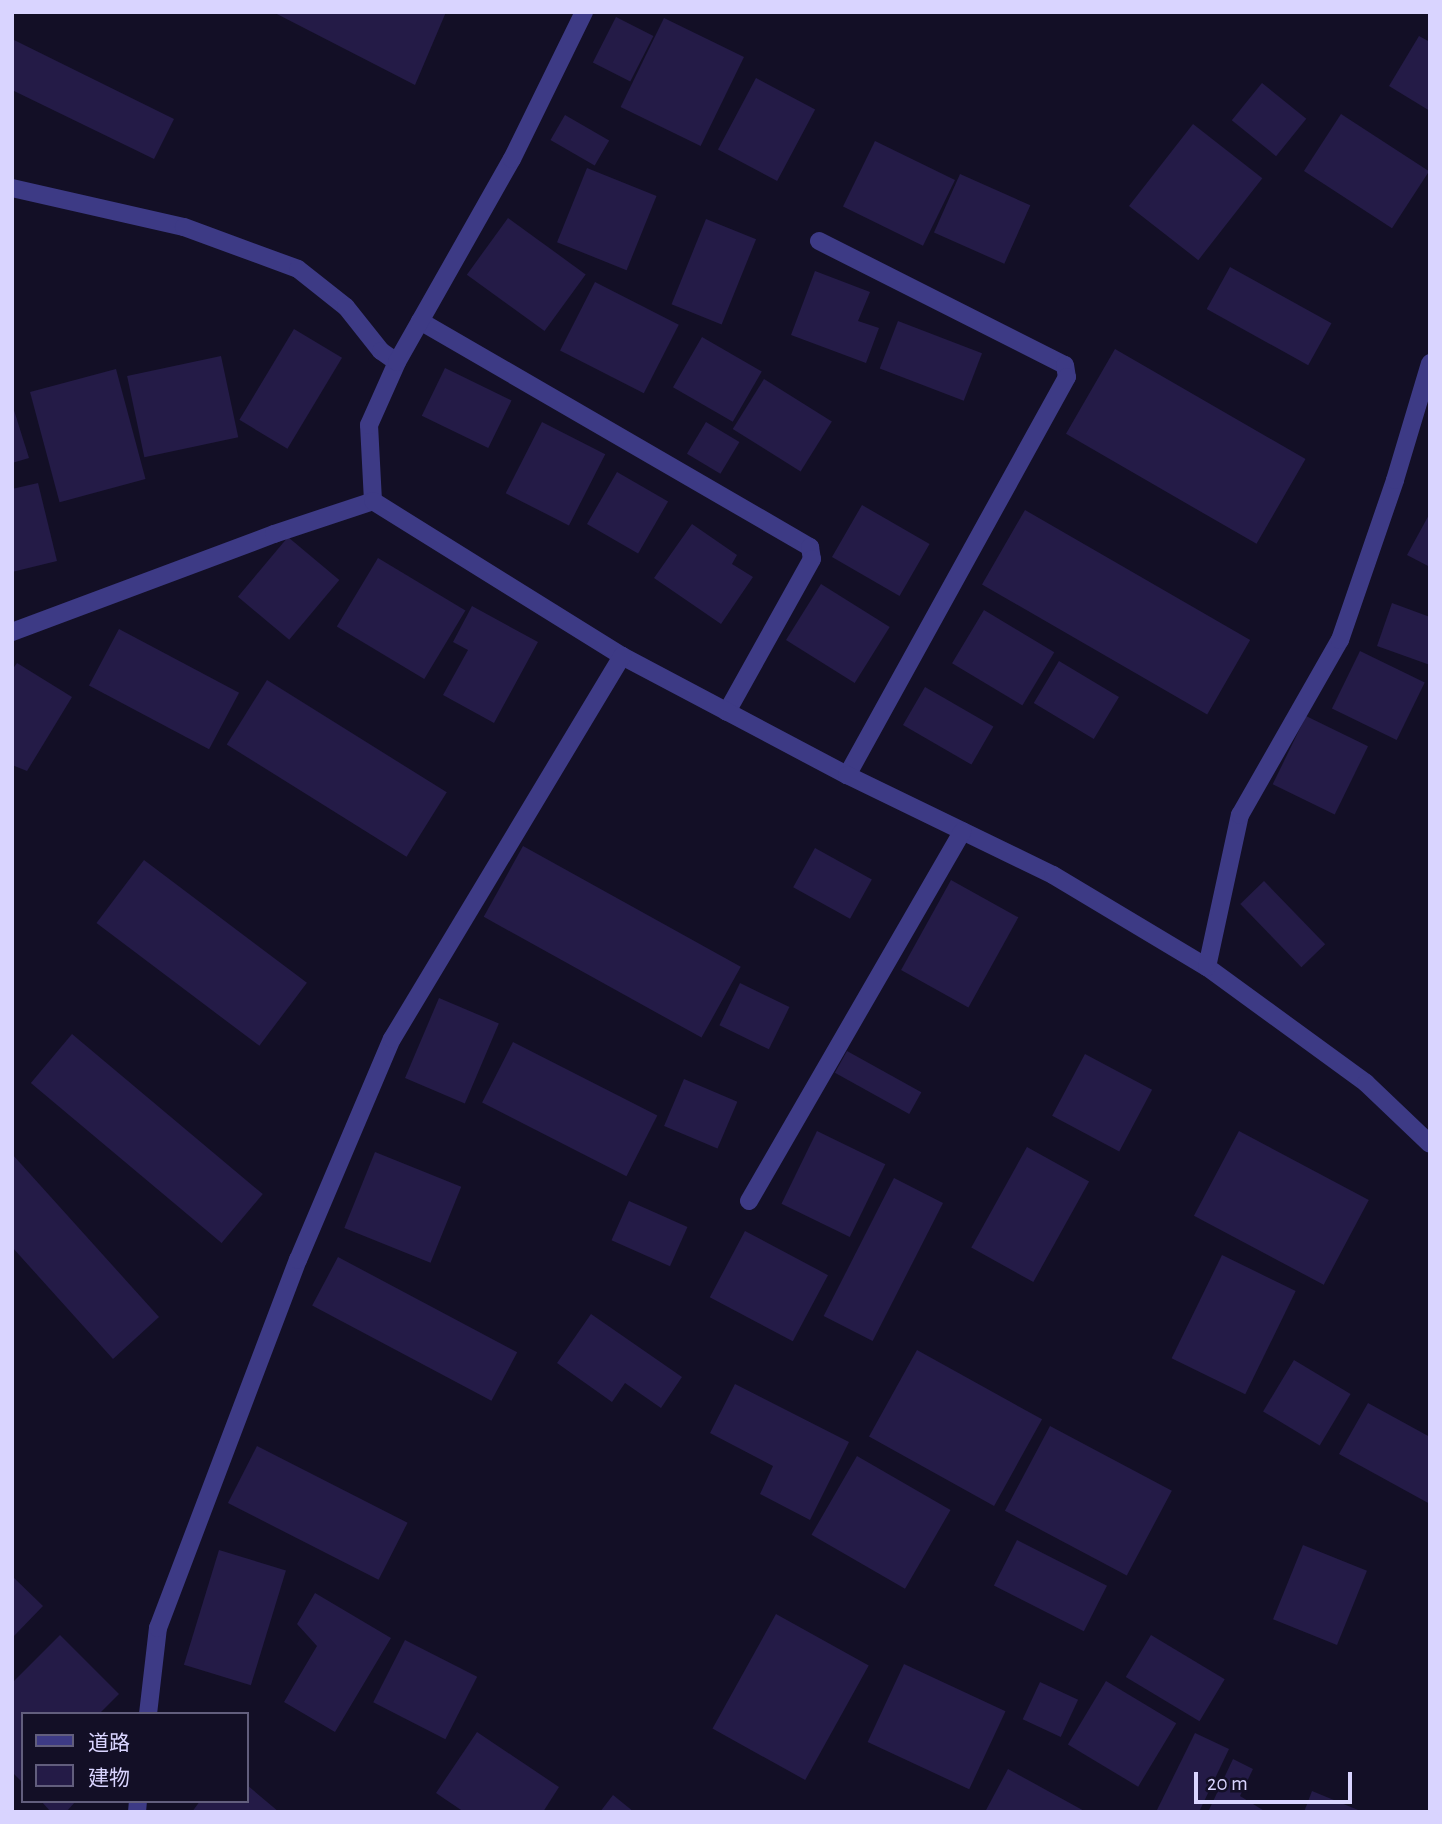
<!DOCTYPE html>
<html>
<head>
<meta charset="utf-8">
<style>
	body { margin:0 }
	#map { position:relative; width:1442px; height:1824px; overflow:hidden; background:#130f26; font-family:"Alegreya Sans","Noto Sans JP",sans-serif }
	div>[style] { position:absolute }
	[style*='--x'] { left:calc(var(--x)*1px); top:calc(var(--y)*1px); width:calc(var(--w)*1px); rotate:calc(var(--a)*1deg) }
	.building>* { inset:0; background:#241b47; transform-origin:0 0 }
	.minor>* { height:18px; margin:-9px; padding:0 9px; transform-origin:9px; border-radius:9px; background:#3d3a85 }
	span { translate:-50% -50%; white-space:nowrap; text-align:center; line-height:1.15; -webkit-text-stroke:5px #130f26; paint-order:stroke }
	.frame { position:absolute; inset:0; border:14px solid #d9d4ff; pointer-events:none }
	.legend { position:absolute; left:21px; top:1712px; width:228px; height:91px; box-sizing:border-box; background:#130f26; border:2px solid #625e7d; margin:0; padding:9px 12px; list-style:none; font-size:21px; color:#d9d4ff }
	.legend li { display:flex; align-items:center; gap:14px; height:35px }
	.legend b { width:35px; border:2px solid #625e7d }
	.scale { position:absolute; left:1194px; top:1772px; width:158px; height:32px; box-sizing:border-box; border:4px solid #d9d4ff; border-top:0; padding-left:9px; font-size:21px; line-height:24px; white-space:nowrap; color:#d9d4ff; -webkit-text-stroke:5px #130f26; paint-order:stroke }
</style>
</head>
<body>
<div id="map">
	<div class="building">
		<div style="clip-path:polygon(273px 12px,446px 12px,415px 85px)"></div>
		<div style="left:616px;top:17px;width:42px;height:51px;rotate:27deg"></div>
		<div style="left:664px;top:18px;width:89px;height:99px;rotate:26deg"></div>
		<div style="clip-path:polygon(1419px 36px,1430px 42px,1430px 111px,1389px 86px)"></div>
		<div style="clip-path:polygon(12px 39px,174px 119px,154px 159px,12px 90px)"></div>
		<div style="left:756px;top:78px;width:67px;height:81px;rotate:28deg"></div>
		<div style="left:1262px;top:83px;width:57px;height:48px;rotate:39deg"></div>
		<div style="left:1341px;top:114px;width:105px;height:68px;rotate:33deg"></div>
		<div style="left:565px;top:115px;width:51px;height:29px;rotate:30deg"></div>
		<div style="left:1193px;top:124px;width:88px;height:104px;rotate:38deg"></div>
		<div style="left:875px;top:141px;width:89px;height:73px;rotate:26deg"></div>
		<div style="left:587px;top:168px;width:75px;height:80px;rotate:22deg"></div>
		<div style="left:960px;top:174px;width:77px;height:64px;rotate:24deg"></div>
		<div style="left:508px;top:218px;width:96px;height:70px;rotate:36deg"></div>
		<div style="left:706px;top:219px;width:54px;height:92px;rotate:22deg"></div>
		<div style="left:1230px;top:267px;width:116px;height:48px;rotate:29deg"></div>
		<div style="clip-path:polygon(815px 271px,870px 292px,858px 321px,879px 328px,866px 363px,791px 335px)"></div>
		<div style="left:595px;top:282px;width:94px;height:77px;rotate:27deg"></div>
		<div style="left:898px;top:321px;width:90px;height:51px;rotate:21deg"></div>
		<div style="left:294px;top:329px;width:56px;height:106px;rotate:31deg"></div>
		<div style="left:702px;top:337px;width:69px;height:58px;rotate:30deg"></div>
		<div style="left:1115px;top:349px;width:220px;height:98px;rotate:30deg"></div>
		<div style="left:221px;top:356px;width:83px;height:96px;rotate:78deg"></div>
		<div style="left:445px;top:368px;width:74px;height:53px;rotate:26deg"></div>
		<div style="left:116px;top:369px;width:114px;height:89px;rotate:75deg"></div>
		<div style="left:764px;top:379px;width:80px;height:59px;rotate:32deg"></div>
		<div style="clip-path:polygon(12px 404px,29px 458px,12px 463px)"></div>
		<div style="left:542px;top:422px;width:71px;height:80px;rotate:27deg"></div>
		<div style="left:706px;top:422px;width:39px;height:37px;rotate:31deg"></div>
		<div style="left:617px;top:472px;width:59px;height:60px;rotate:30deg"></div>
		<div style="clip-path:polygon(38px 483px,57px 561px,12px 572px,12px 489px)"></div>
		<div style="left:862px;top:505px;width:78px;height:60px;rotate:30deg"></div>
		<div style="left:1025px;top:510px;width:260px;height:86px;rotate:30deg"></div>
		<div style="clip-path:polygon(1430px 513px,1430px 567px,1407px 555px)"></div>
		<div style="clip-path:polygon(692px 524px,737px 555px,732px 564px,753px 577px,721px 624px,654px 578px)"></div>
		<div style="left:288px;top:537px;width:67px;height:78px;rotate:40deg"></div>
		<div style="left:378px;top:558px;width:102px;height:80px;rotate:31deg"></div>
		<div style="left:821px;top:584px;width:81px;height:66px;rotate:32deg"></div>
		<div style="clip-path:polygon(1392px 603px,1430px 617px,1430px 665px,1377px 646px)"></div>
		<div style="clip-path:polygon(472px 606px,538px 642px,494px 723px,443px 695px,468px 650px,453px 642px)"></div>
		<div style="left:984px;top:610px;width:82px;height:62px;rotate:31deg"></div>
		<div style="left:119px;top:629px;width:136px;height:64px;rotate:28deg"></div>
		<div style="left:1360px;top:651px;width:72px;height:64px;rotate:26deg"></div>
		<div style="left:1059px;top:661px;width:70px;height:49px;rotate:31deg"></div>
		<div style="clip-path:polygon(17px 663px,72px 697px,27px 771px,12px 765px,12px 670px)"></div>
		<div style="left:267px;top:680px;width:212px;height:76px;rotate:32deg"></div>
		<div style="left:925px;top:687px;width:79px;height:44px;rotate:30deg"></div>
		<div style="left:1306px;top:716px;width:69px;height:76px;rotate:26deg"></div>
		<div style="left:523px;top:846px;width:249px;height:81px;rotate:29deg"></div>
		<div style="left:815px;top:848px;width:65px;height:45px;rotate:29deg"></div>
		<div style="left:144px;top:860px;width:204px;height:79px;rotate:37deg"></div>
		<div style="left:951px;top:880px;width:77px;height:103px;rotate:29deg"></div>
		<div style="left:1264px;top:881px;width:88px;height:33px;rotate:46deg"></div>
		<div style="left:740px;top:983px;width:55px;height:47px;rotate:26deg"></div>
		<div style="left:439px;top:998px;width:65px;height:87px;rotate:23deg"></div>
		<div style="left:72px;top:1034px;width:249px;height:64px;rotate:40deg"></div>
		<div style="left:513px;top:1042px;width:162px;height:68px;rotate:27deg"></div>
		<div style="left:847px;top:1051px;width:85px;height:25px;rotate:29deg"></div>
		<div style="left:1085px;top:1054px;width:76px;height:70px;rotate:28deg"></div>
		<div style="left:684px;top:1079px;width:58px;height:51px;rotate:23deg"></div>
		<div style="left:817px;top:1131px;width:76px;height:81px;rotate:26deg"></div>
		<div style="left:1239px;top:1131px;width:147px;height:96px;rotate:28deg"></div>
		<div style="left:1027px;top:1147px;width:71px;height:115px;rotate:29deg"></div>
		<div style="left:375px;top:1152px;width:93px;height:82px;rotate:22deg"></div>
		<div style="clip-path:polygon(12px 1154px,159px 1317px,113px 1359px,12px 1247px)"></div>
		<div style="left:894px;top:1178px;width:55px;height:155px;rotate:27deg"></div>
		<div style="left:629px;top:1201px;width:64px;height:43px;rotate:24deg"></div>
		<div style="left:745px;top:1231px;width:94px;height:75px;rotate:28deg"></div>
		<div style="left:1222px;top:1255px;width:82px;height:115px;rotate:26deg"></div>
		<div style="left:338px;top:1257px;width:203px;height:55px;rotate:28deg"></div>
		<div style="clip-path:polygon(591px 1314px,682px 1377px,661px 1408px,625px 1383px,612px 1402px,557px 1363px)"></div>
		<div style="left:917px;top:1350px;width:143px;height:99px;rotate:29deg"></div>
		<div style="left:1294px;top:1360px;width:66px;height:60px;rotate:31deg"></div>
		<div style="clip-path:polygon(735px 1384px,849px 1442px,810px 1520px,760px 1494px,773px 1466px,710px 1433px)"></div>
		<div style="clip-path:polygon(1368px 1403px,1430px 1437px,1430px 1504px,1339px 1454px)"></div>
		<div style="left:1050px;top:1426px;width:138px;height:96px;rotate:28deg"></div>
		<div style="left:257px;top:1446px;width:169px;height:64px;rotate:27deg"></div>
		<div style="left:857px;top:1456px;width:108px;height:91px;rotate:30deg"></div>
		<div style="left:1017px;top:1540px;width:101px;height:51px;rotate:27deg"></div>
		<div style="left:1303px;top:1545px;width:69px;height:80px;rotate:22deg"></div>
		<div style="left:219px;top:1550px;width:70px;height:120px;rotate:17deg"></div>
		<div style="clip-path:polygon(12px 1576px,43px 1606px,12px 1638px)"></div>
		<div style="clip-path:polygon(315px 1593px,391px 1638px,335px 1732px,284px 1702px,317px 1646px,297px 1624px)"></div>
		<div style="left:776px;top:1614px;width:106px;height:131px;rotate:29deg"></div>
		<div style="clip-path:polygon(60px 1635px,119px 1694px,99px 1714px,23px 1714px,23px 1783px,12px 1772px,12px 1683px)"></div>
		<div style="left:1151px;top:1635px;width:86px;height:49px;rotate:31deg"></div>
		<div style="left:405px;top:1640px;width:81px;height:70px;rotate:27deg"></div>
		<div style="left:904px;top:1664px;width:112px;height:86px;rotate:25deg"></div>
		<div style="left:1106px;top:1681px;width:82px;height:74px;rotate:31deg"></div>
		<div style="left:1040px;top:1682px;width:42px;height:41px;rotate:25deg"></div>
		<div style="clip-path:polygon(477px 1732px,559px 1787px,543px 1812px,464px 1812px,436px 1793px)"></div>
		<div style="clip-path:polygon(1195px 1733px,1229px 1749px,1199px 1812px,1156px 1812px)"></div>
		<div style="clip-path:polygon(1233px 1759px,1253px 1769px,1240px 1796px,1266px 1812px,1208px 1812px)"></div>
		<div style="clip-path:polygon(1008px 1769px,1086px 1812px,985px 1812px)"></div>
		<div style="clip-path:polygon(247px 1785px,279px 1812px,192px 1812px,200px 1801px,247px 1801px)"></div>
		<div style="clip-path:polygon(1312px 1791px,1363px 1812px,1304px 1812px)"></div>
		<div style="clip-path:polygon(613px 1795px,634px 1812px,600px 1812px)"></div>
		<div style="clip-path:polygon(41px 1801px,76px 1801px,66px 1812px,51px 1812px)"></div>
	</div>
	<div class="minor">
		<div style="--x:12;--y:188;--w:176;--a:12.8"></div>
		<div style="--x:184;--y:227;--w:121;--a:20.2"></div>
		<div style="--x:298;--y:269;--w:61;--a:38.4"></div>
		<div style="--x:346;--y:307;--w:56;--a:51.5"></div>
		<div style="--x:381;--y:351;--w:19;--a:35"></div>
		<div style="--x:819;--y:241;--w:275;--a:26.8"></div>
		<div style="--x:1065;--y:365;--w:12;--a:81"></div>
		<div style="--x:1067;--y:377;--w:455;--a:118.9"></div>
		<div style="--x:420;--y:321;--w:451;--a:30.1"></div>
		<div style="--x:810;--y:547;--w:12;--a:81"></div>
		<div style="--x:812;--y:559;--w:175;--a:119.1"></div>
		<div style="--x:373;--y:501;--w:76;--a:-93"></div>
		<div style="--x:369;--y:425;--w:69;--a:-66"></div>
		<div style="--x:397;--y:362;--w:233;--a:-60.5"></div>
		<div style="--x:512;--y:159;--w:164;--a:-63.9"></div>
		<div style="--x:12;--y:632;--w:280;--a:-20.5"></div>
		<div style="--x:274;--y:534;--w:104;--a:-18.4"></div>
		<div style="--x:373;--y:501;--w:293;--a:31.9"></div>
		<div style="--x:622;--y:656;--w:255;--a:27.9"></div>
		<div style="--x:847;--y:775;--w:229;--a:25.9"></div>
		<div style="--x:1053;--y:875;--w:179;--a:30.9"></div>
		<div style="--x:1207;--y:967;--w:197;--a:36.1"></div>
		<div style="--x:1366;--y:1083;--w:88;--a:43.6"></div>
		<div style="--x:1207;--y:967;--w:156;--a:-77.8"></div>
		<div style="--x:1240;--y:815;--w:202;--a:-60.3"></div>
		<div style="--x:1340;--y:640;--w:169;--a:-71"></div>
		<div style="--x:1395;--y:480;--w:122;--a:-73.3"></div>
		<div style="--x:749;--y:1201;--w:427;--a:-60"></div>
		<div style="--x:148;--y:1714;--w:87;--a:-83.4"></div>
		<div style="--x:158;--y:1628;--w:394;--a:-69.2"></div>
		<div style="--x:298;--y:1260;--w:240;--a:-67"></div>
		<div style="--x:392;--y:1039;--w:447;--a:-59"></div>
		<div style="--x:137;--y:1812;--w:11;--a:-85"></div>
	</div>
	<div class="frame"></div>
	<ul class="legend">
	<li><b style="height:9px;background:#3d3a85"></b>道路</li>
	<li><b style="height:19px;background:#241b47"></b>建物</li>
	</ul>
	<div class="scale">20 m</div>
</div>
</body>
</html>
